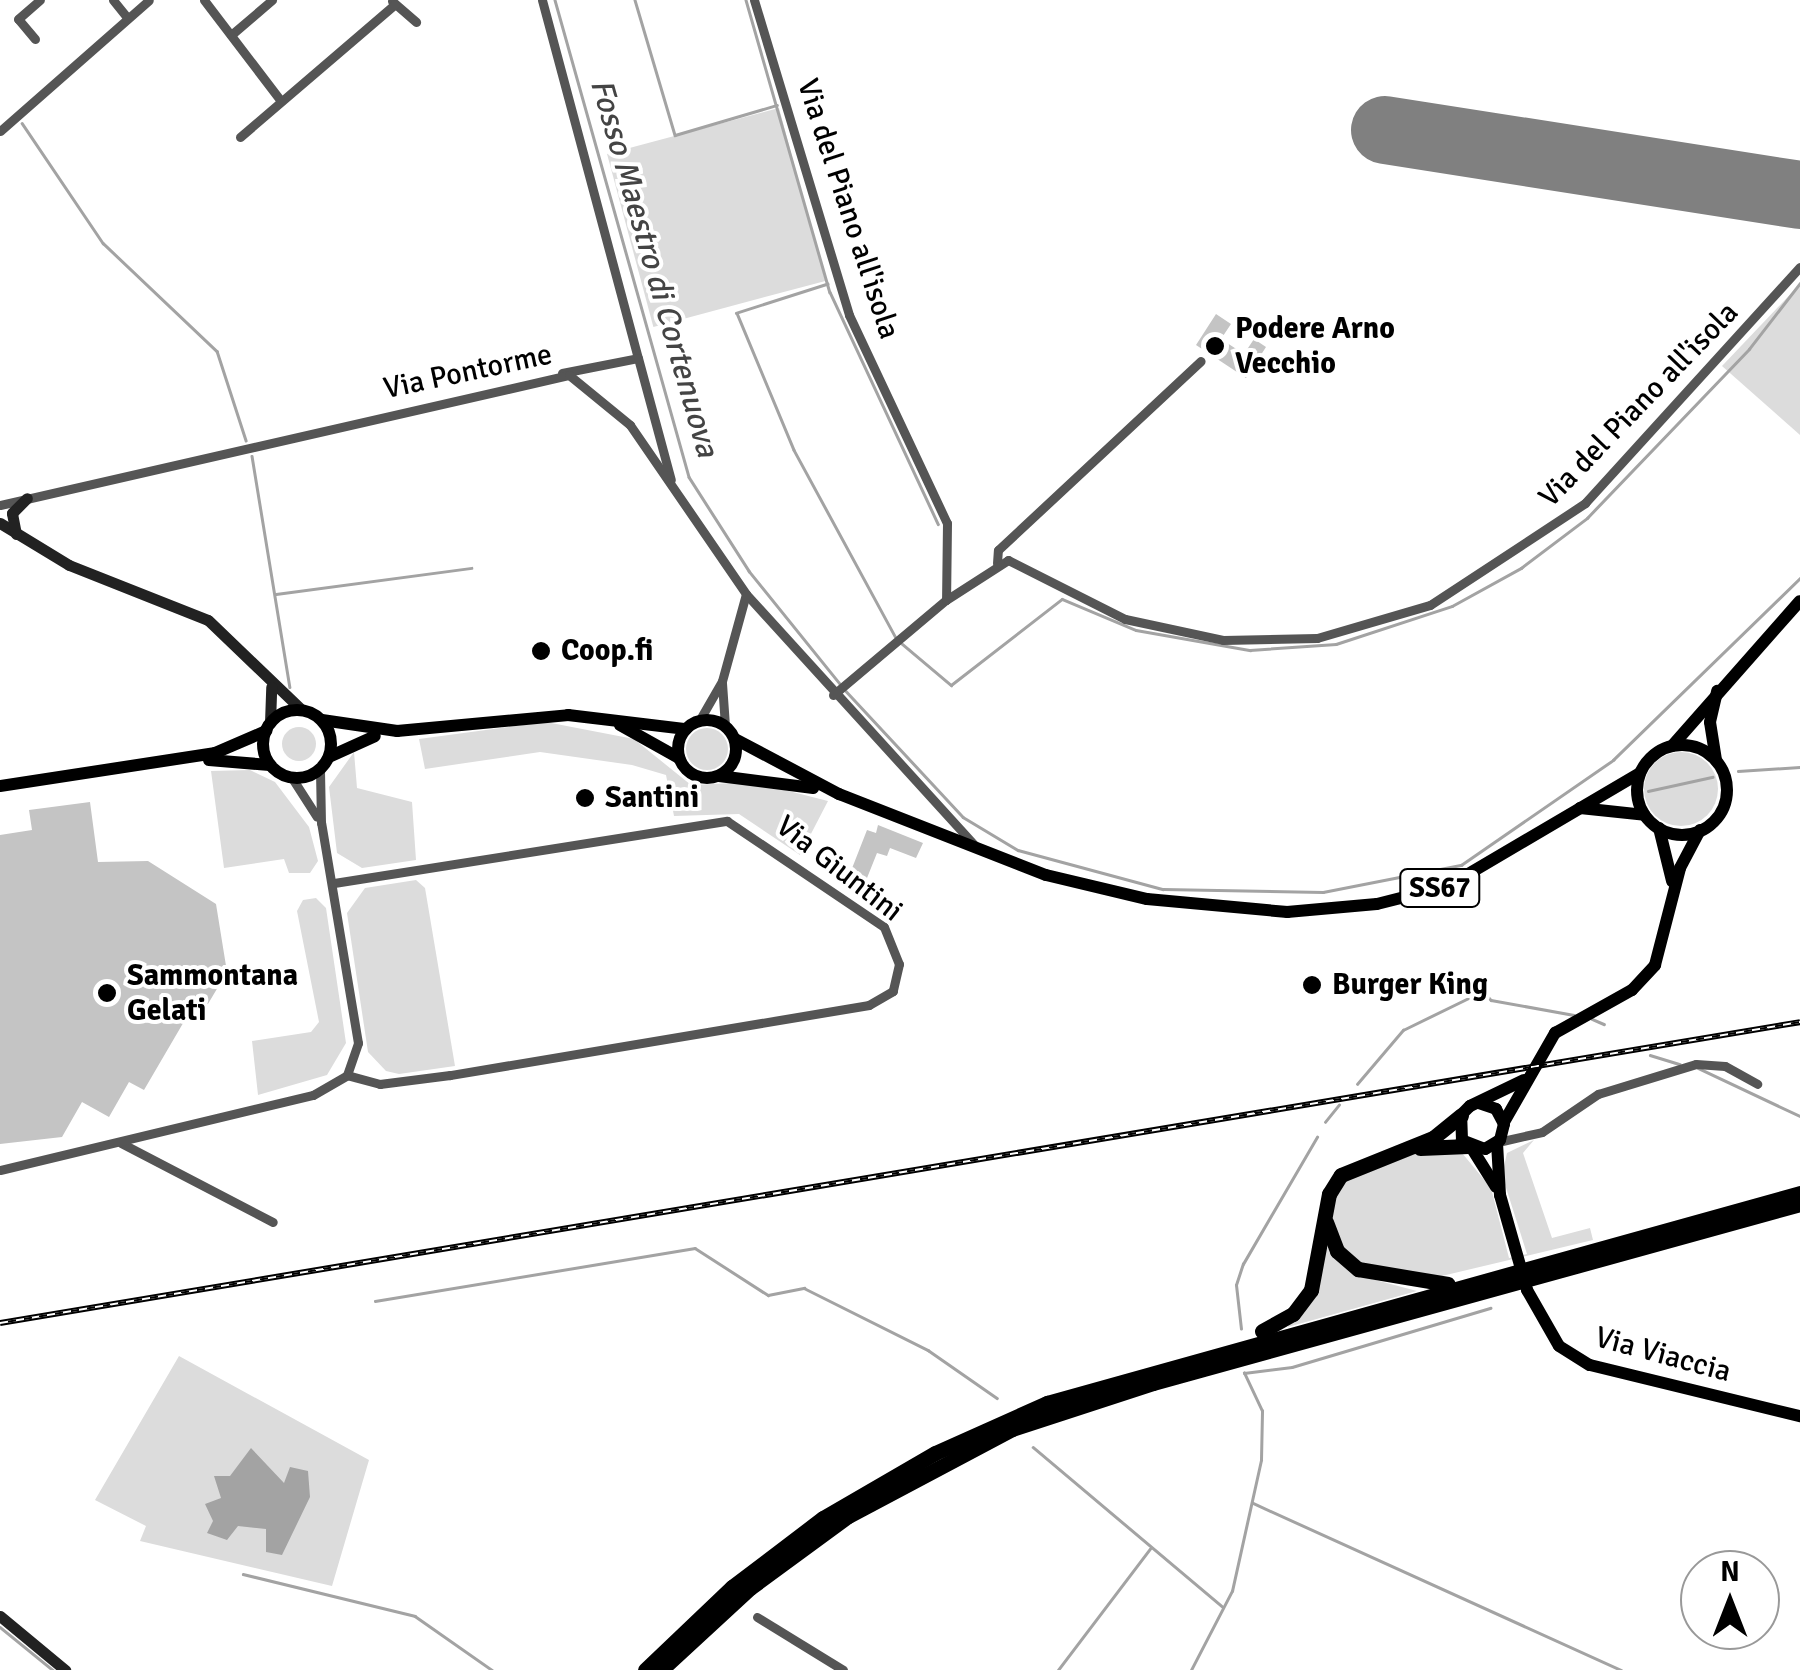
<!DOCTYPE html>
<html>
<head>
<meta charset="utf-8">
<style>
	body { margin:0 }
	#map { position:relative; width:1800px; height:1670px; overflow:hidden; background:#fff; font-family:Signika,sans-serif }
	div>[style] { position:absolute }
	[style*='--x'] { left:calc(var(--x)*1px); top:calc(var(--y)*1px); width:calc(var(--w)*1px); rotate:calc(var(--a)*1deg) }
	.green>* { inset:0; background:#dcdcdc; transform-origin:0 0 }
	.round { border-radius:50% }
	.water>* { inset:0; background:#a3a3a3 }
	.stream>* { height:2.5px; margin:-1.25px; padding:0 1.25px; transform-origin:1.25px; border-radius:1.25px; background:#a3a3a3 }
	.runway>* { height:68px; margin:-34px; padding:0 34px; transform-origin:34px; border-radius:34px; background:#808080 }
	.building>* { inset:0; background:#c4c4c4 }
	.street>* { height:9px; margin:-4.5px; padding:0 4.5px; transform-origin:4.5px; border-radius:4.5px; background:#555 }
	.secondary>* { height:11px; margin:-5.5px; padding:0 5.5px; transform-origin:5.5px; border-radius:5.5px; background:#222 }
	.primary>* { height:12px; margin:-6px; padding:0 6px; transform-origin:6px; border-radius:6px; background:#000 }
	.primary>.ring { margin:-6px; padding:0; box-sizing:content-box; background:none; border:12px solid #000; border-radius:50% }
	.highway>* { height:15px; margin:-7.5px; padding:0 7.5px; transform-origin:7.5px; border-radius:7.5px; background:#000 }
	.rail>* { height:6px; margin-top:-3px; transform-origin:0; background:repeating-linear-gradient(90deg,#fff 0 8px,#000 0 16px); box-sizing:border-box; border-block:2px solid #000 }
	.dots>* { width:28px; height:28px; translate:-50% -50%; box-sizing:border-box; border:5px solid #fff; border-radius:50% }
	span { translate:-50% -50%; white-space:nowrap; text-align:center; line-height:1.15; -webkit-text-stroke:8px #fff; paint-order:stroke }
	.shield-label span { padding:2px 8px; background:#fff; border:2px solid; border-radius:8px; -webkit-text-stroke-width:0 }
	.shield-label { font-size:28px; color:#000; font-weight:700 }
	.street-label { font-size:30px; color:#000 }
	.poi-label { font-size:30px; color:#000; font-weight:700 }
	.left { translate:0 -50%; text-align:left }
	.water-label { font-size:32px; color:#444; font-style:italic }
	.north { position:absolute; left:1680px; top:1550px; width:100px; height:100px; box-sizing:border-box; background:#fff; border:2px solid #999; border-radius:50%; rotate:0deg; font-size:28px; font-weight:700; line-height:40px; text-align:center; color:#000 }
	.north::after { content:''; display:block; margin:auto; width:35px; height:45px; background:#000; clip-path:polygon(50% 0,100% 100%,50% 72%,0 100%) }
</style>
</head>
<body>
<div id="map">
	<div class="green">
		<div style="left:779px;top:108px;width:179px;height:178px;rotate:75deg"></div>
		<div style="clip-path:polygon(1800px 284px,1800px 435px,1722px 366px)"></div>
		<div style="clip-path:polygon(546px 722px,634px 739px,691px 785px,753px 782px,828px 801px,800px 855px,739px 814px,674px 816px,666px 775px,632px 765px,540px 752px,425px 769px,419px 739px)"></div>
		<div class="round" style="left:282px;top:727px;width:34px;height:34px"></div>
		<div class="round" style="left:686px;top:728px;width:42px;height:42px"></div>
		<div style="clip-path:polygon(354px 752px,357px 788px,412px 802px,416px 860px,362px 868px,337px 853px,329px 787px)"></div>
		<div class="round" style="left:1644px;top:752px;width:74px;height:74px"></div>
		<div style="clip-path:polygon(250px 770px,275px 782px,309px 827px,318px 861px,310px 873px,289px 873px,284px 859px,224px 868px,211px 771px)"></div>
		<div style="clip-path:polygon(416px 880px,425px 888px,455px 1066px,399px 1074px,386px 1071px,368px 1052px,347px 913px,365px 888px)"></div>
		<div style="clip-path:polygon(303px 900px,316px 898px,326px 908px,346px 1043px,327px 1075px,258px 1095px,252px 1041px,311px 1032px,319px 1022px,297px 911px)"></div>
		<div style="clip-path:polygon(1534px 1140px,1523px 1153px,1552px 1238px,1590px 1228px,1593px 1240px,1425px 1280px,1355px 1264px,1332px 1235px,1334px 1201px,1347px 1177px,1417px 1153px,1462px 1153px,1491px 1188px,1509px 1258px,1527px 1254px,1502px 1175px,1507px 1153px)"></div>
		<div style="clip-path:polygon(1325px 1246px,1364px 1277px,1417px 1291px,1288px 1327px)"></div>
		<div style="clip-path:polygon(179px 1356px,369px 1460px,332px 1586px,140px 1541px,146px 1526px,95px 1500px)"></div>
	</div>
	<div class="water">
		<div style="clip-path:polygon(251px 1448px,284px 1483px,290px 1467px,308px 1471px,310px 1497px,282px 1555px,266px 1552px,266px 1529px,238px 1526px,227px 1540px,207px 1533px,213px 1521px,205px 1504px,221px 1498px,214px 1476px,230px 1476px)"></div>
	</div>
	<div class="stream">
		<div style="--x:555;--y:0;--w:495;--a:74.3"></div>
		<div style="--x:689;--y:477;--w:112;--a:57.4"></div>
		<div style="--x:749;--y:571;--w:146;--a:51.1"></div>
		<div style="--x:635;--y:0;--w:141;--a:73.5"></div>
		<div style="--x:675;--y:135;--w:106;--a:-16.4"></div>
		<div style="--x:746;--y:0;--w:304;--a:74"></div>
		<div style="--x:830;--y:292;--w:256;--a:65"></div>
		<div style="--x:22;--y:123;--w:145;--a:56"></div>
		<div style="--x:103;--y:243;--w:157;--a:43.5"></div>
		<div style="--x:217;--y:351;--w:94;--a:72"></div>
		<div style="--x:828;--y:284;--w:96;--a:162.3"></div>
		<div style="--x:737;--y:313;--w:148;--a:67.4"></div>
		<div style="--x:794;--y:450;--w:212;--a:61.5"></div>
		<div style="--x:252;--y:456;--w:234;--a:80.7"></div>
		<div style="--x:276;--y:594;--w:197;--a:-7.6"></div>
		<div style="--x:900;--y:642;--w:67;--a:40.1"></div>
		<div style="--x:951;--y:685;--w:140;--a:-37.8"></div>
		<div style="--x:1062;--y:599;--w:80;--a:22.7"></div>
		<div style="--x:1136;--y:630;--w:116;--a:10"></div>
		<div style="--x:1250;--y:650;--w:86;--a:-4"></div>
		<div style="--x:1336;--y:644;--w:122;--a:-18.1"></div>
		<div style="--x:1452;--y:606;--w:79;--a:-28.8"></div>
		<div style="--x:1521;--y:568;--w:83;--a:-37.1"></div>
		<div style="--x:1587;--y:518;--w:234;--a:-46.2"></div>
		<div style="--x:1749;--y:349;--w:83;--a:-52.3"></div>
		<div style="--x:846;--y:691;--w:172;--a:47.1"></div>
		<div style="--x:963;--y:817;--w:64;--a:31"></div>
		<div style="--x:1018;--y:850;--w:150;--a:15.1"></div>
		<div style="--x:1163;--y:889;--w:160;--a:1.1"></div>
		<div style="--x:1323;--y:892;--w:141;--a:-11.1"></div>
		<div style="--x:1461;--y:865;--w:185;--a:-34.6"></div>
		<div style="--x:1613;--y:760;--w:261;--a:-44.2"></div>
		<div style="--x:1738;--y:771;--w:62;--a:-3.7"></div>
		<div style="--x:1648;--y:791;--w:66;--a:-12.3"></div>
		<div style="--x:1592;--y:1019;--w:13;--a:23"></div>
		<div style="--x:1650;--y:1055;--w:31;--a:17"></div>
		<div style="--x:1698;--y:1068;--w:113;--a:25.2"></div>
		<div style="--x:1357;--y:1084;--w:71;--a:-49.6"></div>
		<div style="--x:1403;--y:1030;--w:89;--a:-26"></div>
		<div style="--x:1483;--y:991;--w:12;--a:48"></div>
		<div style="--x:1491;--y:1000;--w:84;--a:10.2"></div>
		<div style="--x:1325;--y:1122;--w:22;--a:-51"></div>
		<div style="--x:375;--y:1301;--w:324;--a:-9.4"></div>
		<div style="--x:695;--y:1248;--w:87;--a:32.8"></div>
		<div style="--x:768;--y:1295;--w:37;--a:-11"></div>
		<div style="--x:804;--y:1288;--w:139;--a:26.6"></div>
		<div style="--x:928;--y:1350;--w:84;--a:34.8"></div>
		<div style="--x:1241;--y:1329;--w:44;--a:-96.5"></div>
		<div style="--x:1236;--y:1285;--w:22;--a:-72"></div>
		<div style="--x:1243;--y:1264;--w:147;--a:-59.8"></div>
		<div style="--x:1033;--y:1447;--w:247;--a:40.1"></div>
		<div style="--x:1253;--y:1503;--w:404;--a:24.4"></div>
		<div style="--x:243;--y:1574;--w:177;--a:13.7"></div>
		<div style="--x:415;--y:1616;--w:94;--a:35"></div>
		<div style="--x:0;--y:1627;--w:68;--a:39.1"></div>
		<div style="--x:1058;--y:1670;--w:152;--a:-52.8"></div>
		<div style="--x:1191;--y:1670;--w:89;--a:-62.6"></div>
		<div style="--x:1232;--y:1591;--w:134;--a:-77.5"></div>
		<div style="--x:1261;--y:1460;--w:49;--a:-88.8"></div>
		<div style="--x:1262;--y:1411;--w:42;--a:-115.3"></div>
		<div style="--x:1244;--y:1373;--w:48;--a:-7.1"></div>
		<div style="--x:1292;--y:1367;--w:207;--a:-16.6"></div>
	</div>
	<div class="runway">
		<div style="--x:1385;--y:130;--w:420;--a:8.9"></div>
	</div>
	<div class="building">
		<div style="clip-path:polygon(1216px 314px,1231px 324px,1221px 339px,1244px 354px,1254px 339px,1266px 347px,1246px 378px,1196px 345px)"></div>
		<div style="clip-path:polygon(90px 802px,98px 862px,148px 861px,216px 904px,227px 972px,199px 1019px,189px 1013px,144px 1090px,129px 1082px,109px 1117px,82px 1102px,62px 1137px,0 1144px,0 835px,32px 830px,29px 810px)"></div>
		<div style="clip-path:polygon(878px 825px,923px 843px,916px 858px,890px 848px,887px 856px,877px 853px,865px 883px,849px 876px,867px 830px,876px 833px)"></div>
	</div>
	<div class="street">
		<div style="--x:113;--y:0;--w:22;--a:51"></div>
		<div style="--x:204;--y:0;--w:127;--a:52.7"></div>
		<div style="--x:542;--y:0;--w:371;--a:75"></div>
		<div style="--x:754;--y:0;--w:329;--a:73.2"></div>
		<div style="--x:849;--y:315;--w:230;--a:64.8"></div>
		<div style="--x:947;--y:523;--w:77;--a:90.7"></div>
		<div style="--x:392;--y:1;--w:32;--a:41"></div>
		<div style="--x:231;--y:35;--w:54;--a:-40.5"></div>
		<div style="--x:35;--y:39;--w:26;--a:-130"></div>
		<div style="--x:18;--y:19;--w:29;--a:-41"></div>
		<div style="--x:0;--y:131;--w:198;--a:-41.3"></div>
		<div style="--x:240;--y:137;--w:204;--a:-40.6"></div>
		<div style="--x:562;--y:373;--w:77;--a:-11.2"></div>
		<div style="--x:638;--y:358;--w:126;--a:74.9"></div>
		<div style="--x:0;--y:505;--w:584;--a:-12.87"></div>
		<div style="--x:569;--y:375;--w:79;--a:39.3"></div>
		<div style="--x:630;--y:425;--w:205;--a:55.5"></div>
		<div style="--x:746;--y:594;--w:341;--a:47.7"></div>
		<div style="--x:997;--y:563;--w:13;--a:-86"></div>
		<div style="--x:998;--y:550;--w:277;--a:-43"></div>
		<div style="--x:722;--y:683;--w:43;--a:86"></div>
		<div style="--x:833;--y:695;--w:148;--a:-40.1"></div>
		<div style="--x:946;--y:600;--w:74;--a:-32.8"></div>
		<div style="--x:1008;--y:560;--w:131;--a:26.8"></div>
		<div style="--x:1125;--y:619;--w:100;--a:12.1"></div>
		<div style="--x:1223;--y:640;--w:94;--a:-1.2"></div>
		<div style="--x:1317;--y:638;--w:118;--a:-16.3"></div>
		<div style="--x:1430;--y:605;--w:186;--a:-33.3"></div>
		<div style="--x:1585;--y:503;--w:319;--a:-47.7"></div>
		<div style="--x:699;--y:721;--w:46;--a:-60.1"></div>
		<div style="--x:722;--y:681;--w:90;--a:-74.6"></div>
		<div style="--x:292;--y:778;--w:46;--a:57.3"></div>
		<div style="--x:334;--y:883;--w:398;--a:-9"></div>
		<div style="--x:727;--y:821;--w:189;--a:34"></div>
		<div style="--x:884;--y:927;--w:40;--a:68"></div>
		<div style="--x:899;--y:964;--w:28;--a:103"></div>
		<div style="--x:893;--y:991;--w:28;--a:150"></div>
		<div style="--x:869;--y:1005;--w:425;--a:170.5"></div>
		<div style="--x:450;--y:1075;--w:71;--a:172.7"></div>
		<div style="--x:380;--y:1084;--w:34;--a:-165"></div>
		<div style="--x:1498;--y:1142;--w:45;--a:-12.8"></div>
		<div style="--x:1542;--y:1132;--w:68;--a:-34.2"></div>
		<div style="--x:1598;--y:1094;--w:102;--a:-17"></div>
		<div style="--x:1696;--y:1064;--w:29;--a:4"></div>
		<div style="--x:1725;--y:1066;--w:37;--a:29"></div>
		<div style="--x:121;--y:1143;--w:171;--a:27.5"></div>
		<div style="--x:0;--y:1170;--w:322;--a:-13.5"></div>
		<div style="--x:313;--y:1095;--w:39;--a:-30"></div>
		<div style="--x:347;--y:1075;--w:34;--a:-71"></div>
		<div style="--x:358;--y:1043;--w:223;--a:-99.5"></div>
		<div style="--x:321;--y:823;--w:53;--a:-91.1"></div>
		<div style="--x:757;--y:1617;--w:101;--a:31.6"></div>
	</div>
	<div class="secondary">
		<div style="--x:0;--y:523;--w:81;--a:31.3"></div>
		<div style="--x:69;--y:565;--w:149;--a:21.6"></div>
		<div style="--x:208;--y:620;--w:130;--a:43.8"></div>
		<div style="--x:16;--y:534;--w:21;--a:-101"></div>
		<div style="--x:12;--y:513;--w:21;--a:-45"></div>
		<div style="--x:270;--y:723;--w:36;--a:-88"></div>
		<div style="--x:0;--y:1616;--w:85;--a:39.7"></div>
	</div>
	<div class="primary">
		<div class="ring" style="left:263px;top:710px;width:56px;height:56px"></div>
		<div class="ring" style="left:678px;top:720px;width:46px;height:46px"></div>
		<div style="--x:322;--y:720;--w:76;--a:8.3"></div>
		<div style="--x:397;--y:731;--w:172;--a:-5.3"></div>
		<div style="--x:568;--y:715;--w:119;--a:6.8"></div>
		<div style="--x:620;--y:725;--w:68;--a:29.2"></div>
		<div style="--x:735;--y:739;--w:118;--a:27.9"></div>
		<div style="--x:839;--y:794;--w:222;--a:21.4"></div>
		<div style="--x:1046;--y:875;--w:104;--a:13.4"></div>
		<div style="--x:1147;--y:899;--w:141;--a:5.3"></div>
		<div style="--x:1287;--y:912;--w:90;--a:-5.1"></div>
		<div style="--x:1377;--y:904;--w:73;--a:-14.2"></div>
		<div style="--x:1448;--y:886;--w:223;--a:-30.5"></div>
		<div class="ring" style="left:1637px;top:745px;width:78px;height:78px"></div>
		<div style="--x:1672;--y:746;--w:193;--a:-48.6"></div>
		<div style="--x:331;--y:756;--w:48;--a:-24.4"></div>
		<div style="--x:209;--y:760;--w:61;--a:4.7"></div>
		<div style="--x:1716;--y:760;--w:38;--a:-99"></div>
		<div style="--x:1710;--y:722;--w:32;--a:-77"></div>
		<div style="--x:719;--y:776;--w:95;--a:7.3"></div>
		<div style="--x:0;--y:786;--w:218;--a:-8.7"></div>
		<div style="--x:215;--y:753;--w:56;--a:-23.3"></div>
		<div style="--x:1580;--y:808;--w:65;--a:6.1"></div>
		<div style="--x:1659;--y:828;--w:55;--a:76.2"></div>
		<div style="--x:1479;--y:1103;--w:18;--a:19"></div>
		<div style="--x:1496;--y:1109;--w:17;--a:62"></div>
		<div style="--x:1504;--y:1124;--w:16;--a:104"></div>
		<div style="--x:1500;--y:1140;--w:17;--a:149"></div>
		<div style="--x:1485;--y:1149;--w:25;--a:-159"></div>
		<div style="--x:1462;--y:1140;--w:25;--a:-92"></div>
		<div style="--x:1461;--y:1115;--w:13;--a:-45"></div>
		<div style="--x:1470;--y:1106;--w:60;--a:-25.7"></div>
		<div style="--x:1504;--y:1122;--w:103;--a:-60.2"></div>
		<div style="--x:1555;--y:1033;--w:88;--a:-29.2"></div>
		<div style="--x:1632;--y:990;--w:34;--a:-47"></div>
		<div style="--x:1655;--y:965;--w:100;--a:-75.5"></div>
		<div style="--x:1680;--y:868;--w:43;--a:-62.2"></div>
		<div style="--x:1497;--y:1143;--w:52;--a:86.7"></div>
		<div style="--x:1500;--y:1195;--w:99;--a:74.1"></div>
		<div style="--x:1527;--y:1290;--w:64;--a:60.3"></div>
		<div style="--x:1559;--y:1346;--w:36;--a:32"></div>
		<div style="--x:1590;--y:1365;--w:216;--a:13.7"></div>
		<div style="--x:1471;--y:1147;--w:47;--a:58"></div>
	</div>
	<div class="highway">
		<div style="--x:1420;--y:1148;--w:48;--a:-2.4"></div>
		<div style="--x:1326;--y:1222;--w:31;--a:69"></div>
		<div style="--x:1337;--y:1251;--w:28;--a:41"></div>
		<div style="--x:1358;--y:1269;--w:91;--a:9.5"></div>
		<div style="--x:1262;--y:1331;--w:35;--a:-29"></div>
		<div style="--x:1293;--y:1314;--w:30;--a:-53"></div>
		<div style="--x:1311;--y:1290;--w:98;--a:-79.4"></div>
		<div style="--x:1329;--y:1194;--w:22;--a:-58"></div>
		<div style="--x:1341;--y:1175;--w:99;--a:-21.9"></div>
		<div style="--x:1433;--y:1138;--w:36;--a:-39"></div>
		<div style="--x:645;--y:1670;--w:120;--a:-43.7"></div>
		<div style="--x:732;--y:1587;--w:114;--a:-37.2"></div>
		<div style="--x:823;--y:1518;--w:129;--a:-30.1"></div>
		<div style="--x:935;--y:1453;--w:123;--a:-24.1"></div>
		<div style="--x:1047;--y:1403;--w:782;--a:-15.58"></div>
		<div style="--x:661;--y:1670;--w:121;--a:-42.7"></div>
		<div style="--x:750;--y:1588;--w:122;--a:-36.3"></div>
		<div style="--x:848;--y:1516;--w:186;--a:-27.9"></div>
		<div style="--x:1012;--y:1429;--w:148;--a:-18.1"></div>
		<div style="--x:1153;--y:1383;--w:671;--a:-15.46"></div>
	</div>
	<div class="rail">
		<div style="--x:0;--y:1323;--w:1825;--a:-9.49"></div>
	</div>
	<div class="dots">
		<div style="left:1215px;top:346px;background:#000"></div>
		<div style="left:541px;top:651px;background:#000"></div>
		<div style="left:585px;top:798px;background:#000"></div>
		<div style="left:1312px;top:985px;background:#000"></div>
		<div style="left:107px;top:993px;background:#000"></div>
	</div>
	<div class="shield-label">
		<span style="left:1440px;top:888px">SS67</span>
	</div>
	<div class="street-label">
		<span style="left:848px;top:209px;rotate:72deg">Via del Piano all'isola</span>
		<span style="left:468px;top:372px;rotate:-12deg">Via Pontorme</span>
		<span style="left:1639px;top:405px;rotate:-46deg">Via del Piano all'isola</span>
		<span style="left:839px;top:869px;rotate:38deg">Via Giuntini</span>
		<span style="left:1663px;top:1355px;rotate:15deg">Via Viaccia</span>
	</div>
	<div class="poi-label">
		<span class="left" style="left:1235px;top:346px">Podere Arno<br>Vecchio</span>
		<span class="left" style="left:561px;top:651px">Coop.fi</span>
		<span class="left" style="left:605px;top:798px">Santini</span>
		<span class="left" style="left:127px;top:993px">Sammontana<br>Gelati</span>
		<span class="left" style="left:1332px;top:985px">Burger King</span>
	</div>
	<div class="water-label">
		<span style="left:654px;top:268px;rotate:74deg">Fosso Maestro di Cortenuova</span>
	</div>
	<div class="north">N</div>
</div>
</body>
</html>
